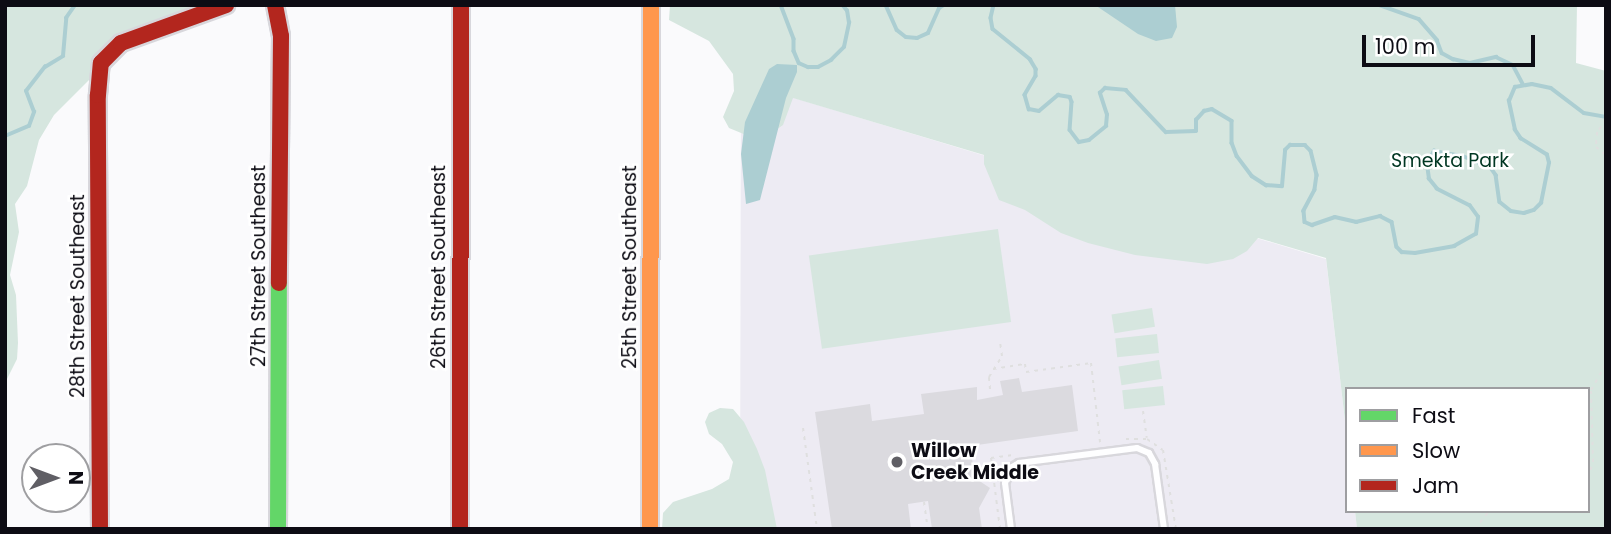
<!DOCTYPE html>
<html>
<head>
<meta charset="utf-8">
<style>
	body { margin:0 }
	#map { position:relative; width:1611px; height:534px; overflow:hidden; background:#fafafc; font-family:Poppins,sans-serif }
	div>[style] { position:absolute }
	[style*='--x'] { left:calc(var(--x)*1px); top:calc(var(--y)*1px); width:calc(var(--w)*1px); rotate:calc(var(--a)*1deg) }
	.built>* { inset:0; background:#edebf3 }
	.green>* { inset:0; background:#d6e6df; transform-origin:0 0 }
	.water>* { inset:0; background:#acced2 }
	.stream>* { height:3.5px; margin:-1.75px; padding:0 1.75px; transform-origin:1.75px; border-radius:1.75px; background:#acced2 }
	.building>* { inset:0; background:#dbdadf }
	.path>* { height:2px; margin-top:-1px; transform-origin:0; background:repeating-linear-gradient(90deg,#dfdfdf 0 3.5px,transparent 0 8.5px) }
	.roads { filter:drop-shadow(2px 0 #d8d7dc) drop-shadow(-2px 0 #d8d7dc) drop-shadow(0 2px #d8d7dc) drop-shadow(0 -2px #d8d7dc) }
	.lane>* { height:6px; margin:-3px; padding:0 3px; transform-origin:3px; border-radius:3px; background:#fefeff }
	.fast>* { height:16px; margin:-8px; padding:0 8px; transform-origin:8px; border-radius:8px; background:#63d668 }
	.slow>* { height:16px; margin:-8px; padding:0 8px; transform-origin:8px; border-radius:8px; background:#ff974d }
	.jam>* { height:16px; margin:-8px; padding:0 8px; transform-origin:8px; border-radius:8px; background:#b3261e }
	.dots>* { width:19px; height:19px; translate:-50% -50%; box-sizing:border-box; border:4px solid #fff; border-radius:50% }
	span { translate:-50% -50%; white-space:nowrap; text-align:center; line-height:1.15; -webkit-text-stroke:5px #fff; paint-order:stroke }
	.park-label { font-size:19px; color:#003622 }
	.street-label { font-size:19px; color:#0d0c14 }
	.poi-label { font-size:19px; color:#0d0c14; font-weight:700 }
	.left { translate:0 -50%; text-align:left }
	.frame { position:absolute; inset:0; border:7px solid #0d0c14; pointer-events:none }
	.legend { position:absolute; left:1345px; top:387px; width:245px; height:126px; box-sizing:border-box; background:#fff; border:2px solid #9e9ea1; margin:0; padding:9px 12px; list-style:none; font-size:21px; color:#0d0c14 }
	.legend li { display:flex; align-items:center; gap:14px; height:35px }
	.legend b { width:35px; border:2px solid #9e9ea1 }
	.north { position:absolute; left:21px; top:443px; width:70px; height:70px; box-sizing:border-box; background:#fff; border:2px solid #9e9ea1; border-radius:50%; rotate:90deg; font-size:19px; font-weight:700; line-height:28px; text-align:center; color:#0d0c14 }
	.north::after { content:''; display:block; margin:auto; width:24px; height:32px; background:#605f65; clip-path:polygon(50% 0,100% 100%,50% 72%,0 100%) }
	.scale { position:absolute; left:1362px; top:35px; width:173px; height:32px; box-sizing:border-box; border:4px solid #0d0c14; border-top:0; padding-left:9px; font-size:21px; line-height:24px; white-space:nowrap; color:#0d0c14; -webkit-text-stroke:5px #fff; paint-order:stroke }
</style>
</head>
<body>
<div id="map">
	<div class="built">
		<div style="clip-path:polygon(741px 82px,1326px 259px,1347px 438px,1347px 511px,1355px 511px,1357px 529px,740px 529px)"></div>
	</div>
	<div class="green">
		<div style="clip-path:polygon(5px 5px,201px 5px,119px 35px,100px 51px,90px 79px,54px 115px,39px 140px,27px 186px,15px 204px,19px 232px,10px 275px,16px 295px,18px 343px,17px 359px,5px 383px)"></div>
		<div style="clip-path:polygon(670px 5px,1577px 5px,1576px 63px,1606px 71px,1606px 529px,1357px 529px,1355px 511px,1588px 511px,1588px 389px,1347px 389px,1347px 438px,1326px 258px,1258px 238px,1247px 251px,1233px 259px,1207px 264px,1135px 255px,1088px 243px,1061px 233px,1025px 210px,999px 200px,984px 164px,984px 155px,793px 98px,783px 125px,773px 132px,746px 135px,729px 128px,723px 117px,734px 91px,733px 74px,709px 41px,669px 20px)"></div>
		<div style="left:998px;top:229px;width:94px;height:191px;rotate:82deg"></div>
		<div style="left:1152px;top:308px;width:19px;height:41px;rotate:81deg"></div>
		<div style="left:1157px;top:334px;width:19px;height:42px;rotate:84deg"></div>
		<div style="left:1159px;top:360px;width:19px;height:41px;rotate:81deg"></div>
		<div style="left:1163px;top:386px;width:19px;height:41px;rotate:84deg"></div>
		<div style="clip-path:polygon(720px 408px,733px 409px,744px 422px,757px 449px,765px 470px,777px 529px,662px 529px,663px 513px,673px 502px,712px 489px,729px 479px,733px 462px,722px 444px,709px 434px,705px 422px,709px 413px)"></div>
	</div>
	<div class="water">
		<div style="clip-path:polygon(1095px 5px,1175px 5px,1177px 27px,1172px 38px,1156px 41px,1138px 34px)"></div>
		<div style="clip-path:polygon(777px 64px,797px 65px,797px 72px,786px 98px,760px 200px,746px 204px,741px 154px,745px 122px,769px 69px)"></div>
	</div>
	<div class="stream">
		<div style="--x:781;--y:5;--w:36;--a:69"></div>
		<div style="--x:794;--y:39;--w:12;--a:90"></div>
		<div style="--x:794;--y:51;--w:13;--a:67"></div>
		<div style="--x:799;--y:63;--w:10;--a:24"></div>
		<div style="--x:808;--y:67;--w:10;--a:0"></div>
		<div style="--x:818;--y:67;--w:15;--a:-28"></div>
		<div style="--x:831;--y:60;--w:18;--a:-45"></div>
		<div style="--x:844;--y:47;--w:25;--a:-78"></div>
		<div style="--x:849;--y:23;--w:12;--a:-99"></div>
		<div style="--x:847;--y:11;--w:8;--a:-130"></div>
		<div style="--x:886;--y:5;--w:27;--a:66"></div>
		<div style="--x:897;--y:30;--w:11;--a:38"></div>
		<div style="--x:906;--y:37;--w:11;--a:5"></div>
		<div style="--x:917;--y:38;--w:12;--a:-24"></div>
		<div style="--x:928;--y:33;--w:27;--a:-66"></div>
		<div style="--x:939;--y:8;--w:6;--a:-31"></div>
		<div style="--x:994;--y:5;--w:13;--a:103"></div>
		<div style="--x:991;--y:18;--w:11;--a:80"></div>
		<div style="--x:993;--y:29;--w:48;--a:39"></div>
		<div style="--x:1030;--y:59;--w:12;--a:59"></div>
		<div style="--x:1036;--y:69;--w:7;--a:90"></div>
		<div style="--x:1036;--y:76;--w:22;--a:120"></div>
		<div style="--x:1025;--y:95;--w:15;--a:74"></div>
		<div style="--x:1029;--y:109;--w:10;--a:11"></div>
		<div style="--x:1039;--y:111;--w:25;--a:-40"></div>
		<div style="--x:1058;--y:95;--w:12;--a:9"></div>
		<div style="--x:1070;--y:97;--w:5;--a:68"></div>
		<div style="--x:1072;--y:102;--w:28;--a:94"></div>
		<div style="--x:1070;--y:130;--w:15;--a:53"></div>
		<div style="--x:1079;--y:142;--w:10;--a:-11"></div>
		<div style="--x:1089;--y:140;--w:22;--a:-39"></div>
		<div style="--x:1106;--y:126;--w:11;--a:-85"></div>
		<div style="--x:1107;--y:115;--w:23;--a:-108"></div>
		<div style="--x:1100;--y:93;--w:7;--a:-45"></div>
		<div style="--x:1105;--y:88;--w:21;--a:5"></div>
		<div style="--x:1126;--y:90;--w:58;--a:46.4"></div>
		<div style="--x:1166;--y:132;--w:30;--a:-2"></div>
		<div style="--x:1196;--y:131;--w:11;--a:-90"></div>
		<div style="--x:1196;--y:120;--w:12;--a:-48"></div>
		<div style="--x:1204;--y:111;--w:8;--a:-14"></div>
		<div style="--x:1212;--y:109;--w:23;--a:31"></div>
		<div style="--x:1232;--y:121;--w:22;--a:90"></div>
		<div style="--x:1232;--y:143;--w:14;--a:69"></div>
		<div style="--x:1237;--y:156;--w:25;--a:53"></div>
		<div style="--x:1252;--y:176;--w:17;--a:33"></div>
		<div style="--x:1266;--y:185;--w:16;--a:4"></div>
		<div style="--x:1282;--y:186;--w:36;--a:-85"></div>
		<div style="--x:1285;--y:150;--w:7;--a:-45"></div>
		<div style="--x:1290;--y:145;--w:15;--a:0"></div>
		<div style="--x:1305;--y:145;--w:8;--a:45"></div>
		<div style="--x:1311;--y:151;--w:25;--a:76"></div>
		<div style="--x:1317;--y:175;--w:15;--a:98"></div>
		<div style="--x:1315;--y:190;--w:24;--a:118"></div>
		<div style="--x:1304;--y:211;--w:11;--a:85"></div>
		<div style="--x:1305;--y:222;--w:8;--a:23"></div>
		<div style="--x:1312;--y:225;--w:24;--a:-19"></div>
		<div style="--x:1335;--y:217;--w:22;--a:13"></div>
		<div style="--x:1356;--y:222;--w:25;--a:-14"></div>
		<div style="--x:1380;--y:216;--w:13;--a:27"></div>
		<div style="--x:1392;--y:222;--w:25;--a:79"></div>
		<div style="--x:1397;--y:247;--w:7;--a:45"></div>
		<div style="--x:1402;--y:252;--w:13;--a:4"></div>
		<div style="--x:1415;--y:253;--w:40;--a:-10"></div>
		<div style="--x:1454;--y:246;--w:25;--a:-29"></div>
		<div style="--x:1476;--y:234;--w:17;--a:-83"></div>
		<div style="--x:1478;--y:217;--w:14;--a:-126"></div>
		<div style="--x:1470;--y:206;--w:37;--a:-153"></div>
		<div style="--x:1437;--y:189;--w:13;--a:-129"></div>
		<div style="--x:1429;--y:179;--w:15;--a:-98"></div>
		<div style="--x:1427;--y:164;--w:15;--a:-62"></div>
		<div style="--x:1434;--y:151;--w:29;--a:10"></div>
		<div style="--x:1463;--y:156;--w:30;--a:23"></div>
		<div style="--x:1491;--y:168;--w:9;--a:54"></div>
		<div style="--x:1496;--y:175;--w:27;--a:82"></div>
		<div style="--x:1500;--y:202;--w:14;--a:39"></div>
		<div style="--x:1511;--y:211;--w:13;--a:9"></div>
		<div style="--x:1524;--y:213;--w:10;--a:-17"></div>
		<div style="--x:1534;--y:210;--w:10;--a:-45"></div>
		<div style="--x:1541;--y:203;--w:41;--a:-78.7"></div>
		<div style="--x:1549;--y:163;--w:8;--a:-104"></div>
		<div style="--x:1547;--y:155;--w:31;--a:-148"></div>
		<div style="--x:1521;--y:139;--w:11;--a:-124"></div>
		<div style="--x:1515;--y:130;--w:30;--a:-102"></div>
		<div style="--x:1509;--y:101;--w:15;--a:-67"></div>
		<div style="--x:1515;--y:87;--w:17;--a:-10"></div>
		<div style="--x:1532;--y:84;--w:19;--a:12"></div>
		<div style="--x:1551;--y:88;--w:41;--a:37.1"></div>
		<div style="--x:1584;--y:113;--w:22;--a:10"></div>
		<div style="--x:1379;--y:5;--w:42;--a:19.3"></div>
		<div style="--x:1419;--y:19;--w:28;--a:49"></div>
		<div style="--x:1437;--y:40;--w:14;--a:69"></div>
		<div style="--x:1442;--y:53;--w:13;--a:29"></div>
		<div style="--x:1453;--y:59;--w:17;--a:13"></div>
		<div style="--x:1470;--y:63;--w:27;--a:-13"></div>
		<div style="--x:1496;--y:57;--w:19;--a:25"></div>
		<div style="--x:1513;--y:65;--w:21;--a:62"></div>
		<div style="--x:5;--y:136;--w:26;--a:-23"></div>
		<div style="--x:29;--y:126;--w:15;--a:-70"></div>
		<div style="--x:34;--y:112;--w:22;--a:-111"></div>
		<div style="--x:26;--y:91;--w:31;--a:-52"></div>
		<div style="--x:45;--y:67;--w:21;--a:-31"></div>
		<div style="--x:63;--y:56;--w:38;--a:-85"></div>
		<div style="--x:66;--y:18;--w:16;--a:-55"></div>
	</div>
	<div class="building">
		<div style="clip-path:polygon(1019px 378px,1022px 392px,1072px 385px,1078px 431px,970px 446px,975px 478px,990px 488px,979px 508px,982px 529px,932px 529px,928px 501px,908px 504px,911px 529px,832px 529px,815px 412px,870px 404px,872px 421px,924px 414px,921px 394px,977px 387px,977px 400px,1003px 395px,1000px 381px)"></div>
	</div>
	<div class="path">
		<div style="--x:1606;--y:120;--w:15;--a:127"></div>
		<div style="--x:1597;--y:132;--w:15;--a:94"></div>
		<div style="--x:1596;--y:147;--w:13;--a:39"></div>
		<div style="--x:993;--y:369;--w:32;--a:-9"></div>
		<div style="--x:1025;--y:364;--w:8;--a:83"></div>
		<div style="--x:1026;--y:372;--w:66;--a:-7.9"></div>
		<div style="--x:1091;--y:363;--w:80;--a:83.5"></div>
		<div style="--x:990;--y:389;--w:12;--a:-95"></div>
		<div style="--x:989;--y:377;--w:25;--a:-58"></div>
		<div style="--x:1002;--y:356;--w:14;--a:-98"></div>
		<div style="--x:1143;--y:411;--w:27;--a:82"></div>
		<div style="--x:803;--y:428;--w:102;--a:82.1"></div>
		<div style="--x:1126;--y:439;--w:21;--a:0"></div>
		<div style="--x:1147;--y:439;--w:19;--a:35"></div>
		<div style="--x:1163;--y:450;--w:80;--a:80.7"></div>
		<div style="--x:1588;--y:478;--w:17;--a:-73"></div>
		<div style="--x:1593;--y:462;--w:72;--a:-91.6"></div>
		<div style="--x:1591;--y:390;--w:30;--a:-60"></div>
		<div style="--x:924;--y:502;--w:27;--a:82"></div>
		<div style="--x:1000;--y:529;--w:72;--a:-97.2"></div>
		<div style="--x:991;--y:458;--w:22;--a:-8"></div>
		<div style="--x:1475;--y:529;--w:23;--a:-52"></div>
	</div>
	<div class="roads">
		<div class="lane">
			<div style="--x:1011;--y:529;--w:46;--a:-97.4"></div>
			<div style="--x:1005;--y:483;--w:17;--a:-66"></div>
			<div style="--x:1012;--y:467;--w:8;--a:-30"></div>
			<div style="--x:1019;--y:463;--w:119;--a:-7.2"></div>
			<div style="--x:1137;--y:448;--w:13;--a:23"></div>
			<div style="--x:1149;--y:453;--w:13;--a:61"></div>
			<div style="--x:1155;--y:464;--w:66;--a:82.1"></div>
		</div>
		<div class="fast">
			<div style="--x:278;--y:529;--w:246;--a:-89.8"></div>
		</div>
		<div class="slow">
			<div style="--x:650;--y:529;--w:524;--a:-89.89"></div>
		</div>
		<div class="jam">
			<div style="--x:275;--y:5;--w:32;--a:79"></div>
			<div style="--x:281;--y:36;--w:247;--a:90.5"></div>
			<div style="--x:100;--y:529;--w:434;--a:-90.3"></div>
			<div style="--x:98;--y:95;--w:32;--a:-85"></div>
			<div style="--x:101;--y:63;--w:28;--a:-45"></div>
			<div style="--x:121;--y:43;--w:112;--a:-19.9"></div>
			<div style="--x:460;--y:529;--w:524;--a:-89.89"></div>
		</div>
	</div>
	<div class="dots">
		<div style="left:897px;top:462px;background:#605f65"></div>
	</div>
	<div class="park-label">
		<span style="left:1450px;top:161px">Smekta Park</span>
	</div>
	<div class="street-label">
		<span style="left:259px;top:266px;rotate:-90deg">27th Street Southeast</span>
		<span style="left:439px;top:267px;rotate:-90deg">26th Street Southeast</span>
		<span style="left:630px;top:267px;rotate:-90deg">25th Street Southeast</span>
		<span style="left:78px;top:296px;rotate:-90deg">28th Street Southeast</span>
	</div>
	<div class="poi-label">
		<span class="left" style="left:911px;top:462px">Willow<br>Creek Middle</span>
	</div>
	<div class="frame"></div>
	<ul class="legend">
	<li><b style="height:9px;background:#63d668"></b>Fast</li>
	<li><b style="height:9px;background:#ff974d"></b>Slow</li>
	<li><b style="height:9px;background:#b3261e"></b>Jam</li>
	</ul>
	<div class="north">N</div>
	<div class="scale">100 m</div>
</div>
</body>
</html>
